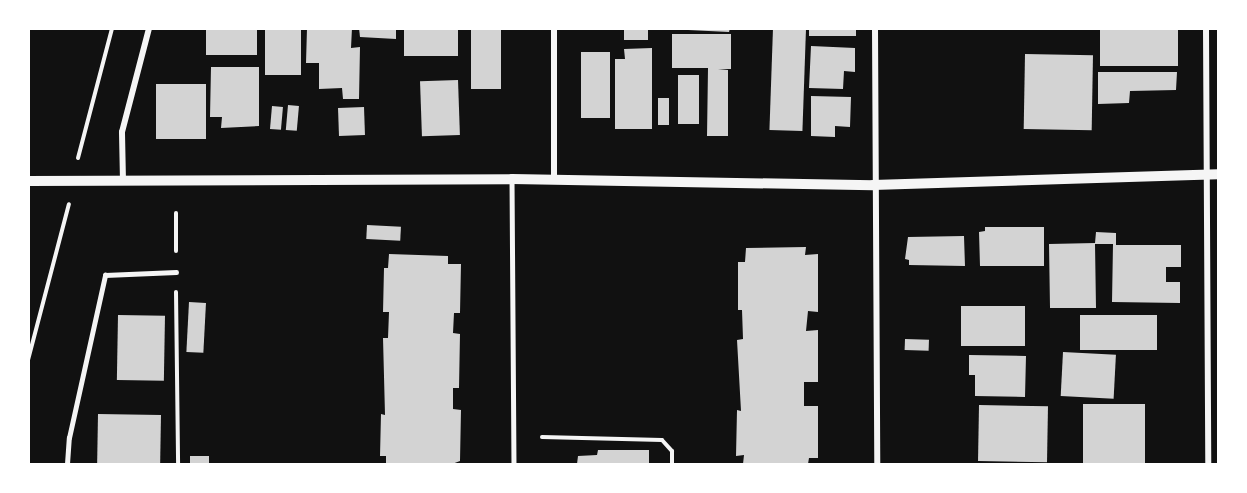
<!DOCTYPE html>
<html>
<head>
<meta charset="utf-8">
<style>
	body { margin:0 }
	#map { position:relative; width:1247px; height:493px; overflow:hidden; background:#111; font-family:"PT Sans Narrow",sans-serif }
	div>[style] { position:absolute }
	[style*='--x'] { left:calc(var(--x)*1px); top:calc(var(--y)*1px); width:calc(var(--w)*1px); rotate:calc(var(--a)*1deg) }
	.building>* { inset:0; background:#d3d3d3; transform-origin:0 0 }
	.path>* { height:4px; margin:-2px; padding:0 2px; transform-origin:2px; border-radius:2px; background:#f5f5f5 }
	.service>* { height:4.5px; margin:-2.25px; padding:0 2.25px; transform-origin:2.25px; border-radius:2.25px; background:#f5f5f5 }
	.minor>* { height:6px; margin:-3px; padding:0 3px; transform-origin:3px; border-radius:3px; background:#f5f5f5 }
	.tertiary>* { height:10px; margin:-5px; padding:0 5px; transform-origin:5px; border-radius:5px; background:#f5f5f5 }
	span { translate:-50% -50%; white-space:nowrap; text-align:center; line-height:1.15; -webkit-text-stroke:6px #fff; paint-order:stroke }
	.frame { position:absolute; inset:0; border:30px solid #fff; pointer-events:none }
</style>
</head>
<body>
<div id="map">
	<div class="building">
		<div style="left:206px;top:28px;width:51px;height:27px"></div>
		<div style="left:265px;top:28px;width:36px;height:47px"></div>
		<div style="clip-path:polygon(307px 28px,352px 28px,351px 48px,360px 47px,359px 99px,343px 99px,342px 88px,319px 89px,319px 63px,306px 63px)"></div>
		<div style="clip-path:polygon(359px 28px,396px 28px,396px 39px,360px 37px)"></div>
		<div style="left:404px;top:28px;width:54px;height:28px"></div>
		<div style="left:471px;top:28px;width:30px;height:61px"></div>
		<div style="left:624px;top:28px;width:24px;height:12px"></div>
		<div style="clip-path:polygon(689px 28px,730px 28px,729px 32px,688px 30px)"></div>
		<div style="left:773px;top:28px;width:33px;height:102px;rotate:2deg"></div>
		<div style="left:809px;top:28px;width:47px;height:8px"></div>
		<div style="left:1100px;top:28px;width:78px;height:38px"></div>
		<div style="clip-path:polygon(672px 34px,731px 34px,731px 69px,718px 69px,728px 70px,728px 136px,707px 136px,708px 68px,672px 68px)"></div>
		<div style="clip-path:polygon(811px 46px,855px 48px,855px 72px,844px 71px,843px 89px,809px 88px)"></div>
		<div style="clip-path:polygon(652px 48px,652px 129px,615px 129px,615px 59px,625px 59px,624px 49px)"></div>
		<div style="left:581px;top:52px;width:29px;height:66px"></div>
		<div style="left:1025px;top:54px;width:68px;height:75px;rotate:1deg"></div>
		<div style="clip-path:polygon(211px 67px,259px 67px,259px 126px,221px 128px,222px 117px,210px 117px)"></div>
		<div style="clip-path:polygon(1098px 72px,1177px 72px,1176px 90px,1130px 91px,1129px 103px,1098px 104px)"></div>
		<div style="left:678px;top:75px;width:21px;height:49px"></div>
		<div style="left:458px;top:80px;width:55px;height:38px;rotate:88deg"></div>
		<div style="left:156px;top:84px;width:50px;height:55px"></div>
		<div style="clip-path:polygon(811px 96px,851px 97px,850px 127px,835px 126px,835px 137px,811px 136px)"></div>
		<div style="left:658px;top:98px;width:11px;height:27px"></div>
		<div style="left:288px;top:105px;width:11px;height:25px;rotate:5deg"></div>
		<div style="left:272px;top:106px;width:11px;height:23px;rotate:5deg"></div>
		<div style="left:364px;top:107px;width:28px;height:26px;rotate:88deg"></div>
		<div style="left:367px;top:225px;width:34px;height:14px;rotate:3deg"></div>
		<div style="clip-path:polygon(985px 227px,1044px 227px,1044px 266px,980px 266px,979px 232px,985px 231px)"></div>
		<div style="clip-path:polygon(1096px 232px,1116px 233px,1116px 245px,1181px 245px,1181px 267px,1166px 267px,1166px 282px,1180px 282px,1180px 303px,1112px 302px,1113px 244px,1095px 244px,1096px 308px,1050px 308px,1049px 244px,1095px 243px)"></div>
		<div style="clip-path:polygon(964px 236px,965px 266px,909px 265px,909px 260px,905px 259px,908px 237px)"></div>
		<div style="clip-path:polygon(806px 247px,805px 255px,818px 254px,818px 312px,808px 311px,806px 331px,818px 330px,818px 382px,804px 382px,804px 406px,818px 406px,818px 458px,809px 458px,808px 464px,743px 464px,744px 455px,736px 456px,737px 410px,741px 411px,737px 340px,743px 339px,742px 310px,738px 310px,738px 262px,745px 262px,746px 248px)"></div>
		<div style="clip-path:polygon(389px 254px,448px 256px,448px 264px,461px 264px,460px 313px,454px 313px,453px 333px,460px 334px,459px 388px,453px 388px,453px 409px,461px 410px,460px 461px,452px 464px,386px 464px,386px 456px,380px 456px,381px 414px,385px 415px,383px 338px,388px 338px,389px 312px,383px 312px,384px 268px,388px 268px)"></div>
		<div style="left:189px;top:302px;width:17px;height:50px;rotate:3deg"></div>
		<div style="left:961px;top:306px;width:64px;height:40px"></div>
		<div style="left:118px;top:315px;width:47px;height:65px;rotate:1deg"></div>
		<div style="left:1080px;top:315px;width:77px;height:35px"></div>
		<div style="left:905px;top:339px;width:24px;height:11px;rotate:2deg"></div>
		<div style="left:1063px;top:352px;width:53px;height:44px;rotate:3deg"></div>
		<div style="clip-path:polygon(969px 355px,1026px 356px,1025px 397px,975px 396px,975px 375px,969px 375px)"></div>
		<div style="left:1145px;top:404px;width:60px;height:62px;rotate:90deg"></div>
		<div style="left:979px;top:405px;width:69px;height:56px;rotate:1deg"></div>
		<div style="left:98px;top:414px;width:63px;height:50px;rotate:1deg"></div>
		<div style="clip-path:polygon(598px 450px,649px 450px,649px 464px,577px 464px,578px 456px,597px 455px)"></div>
		<div style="left:190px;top:456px;width:19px;height:8px"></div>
	</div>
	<div class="path">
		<div style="--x:78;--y:158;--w:134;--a:-75.3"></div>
		<div style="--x:176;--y:213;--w:38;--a:90"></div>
		<div style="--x:176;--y:292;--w:172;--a:89.3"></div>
		<div style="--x:28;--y:360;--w:161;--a:-75.3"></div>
		<div style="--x:542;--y:437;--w:120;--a:1.4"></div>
		<div style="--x:662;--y:440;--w:15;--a:48"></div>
		<div style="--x:672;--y:451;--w:13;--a:90"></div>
	</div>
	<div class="service">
		<div style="--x:512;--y:179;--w:285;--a:89.6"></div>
		<div style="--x:67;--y:464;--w:26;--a:-86"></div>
		<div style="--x:69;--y:438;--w:167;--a:-77.5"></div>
		<div style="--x:105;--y:275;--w:71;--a:-2.4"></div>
	</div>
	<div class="minor">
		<div style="--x:554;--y:28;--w:152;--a:90"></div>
		<div style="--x:875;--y:28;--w:436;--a:89.7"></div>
		<div style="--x:1206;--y:28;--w:436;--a:89.7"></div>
		<div style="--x:123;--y:181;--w:49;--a:-91.2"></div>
		<div style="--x:122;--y:132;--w:107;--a:-75.4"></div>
	</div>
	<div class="tertiary">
		<div style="--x:28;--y:181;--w:484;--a:-0.2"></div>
		<div style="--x:512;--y:179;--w:361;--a:1"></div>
		<div style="--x:873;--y:185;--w:345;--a:-1.8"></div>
	</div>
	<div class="frame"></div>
</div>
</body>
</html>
